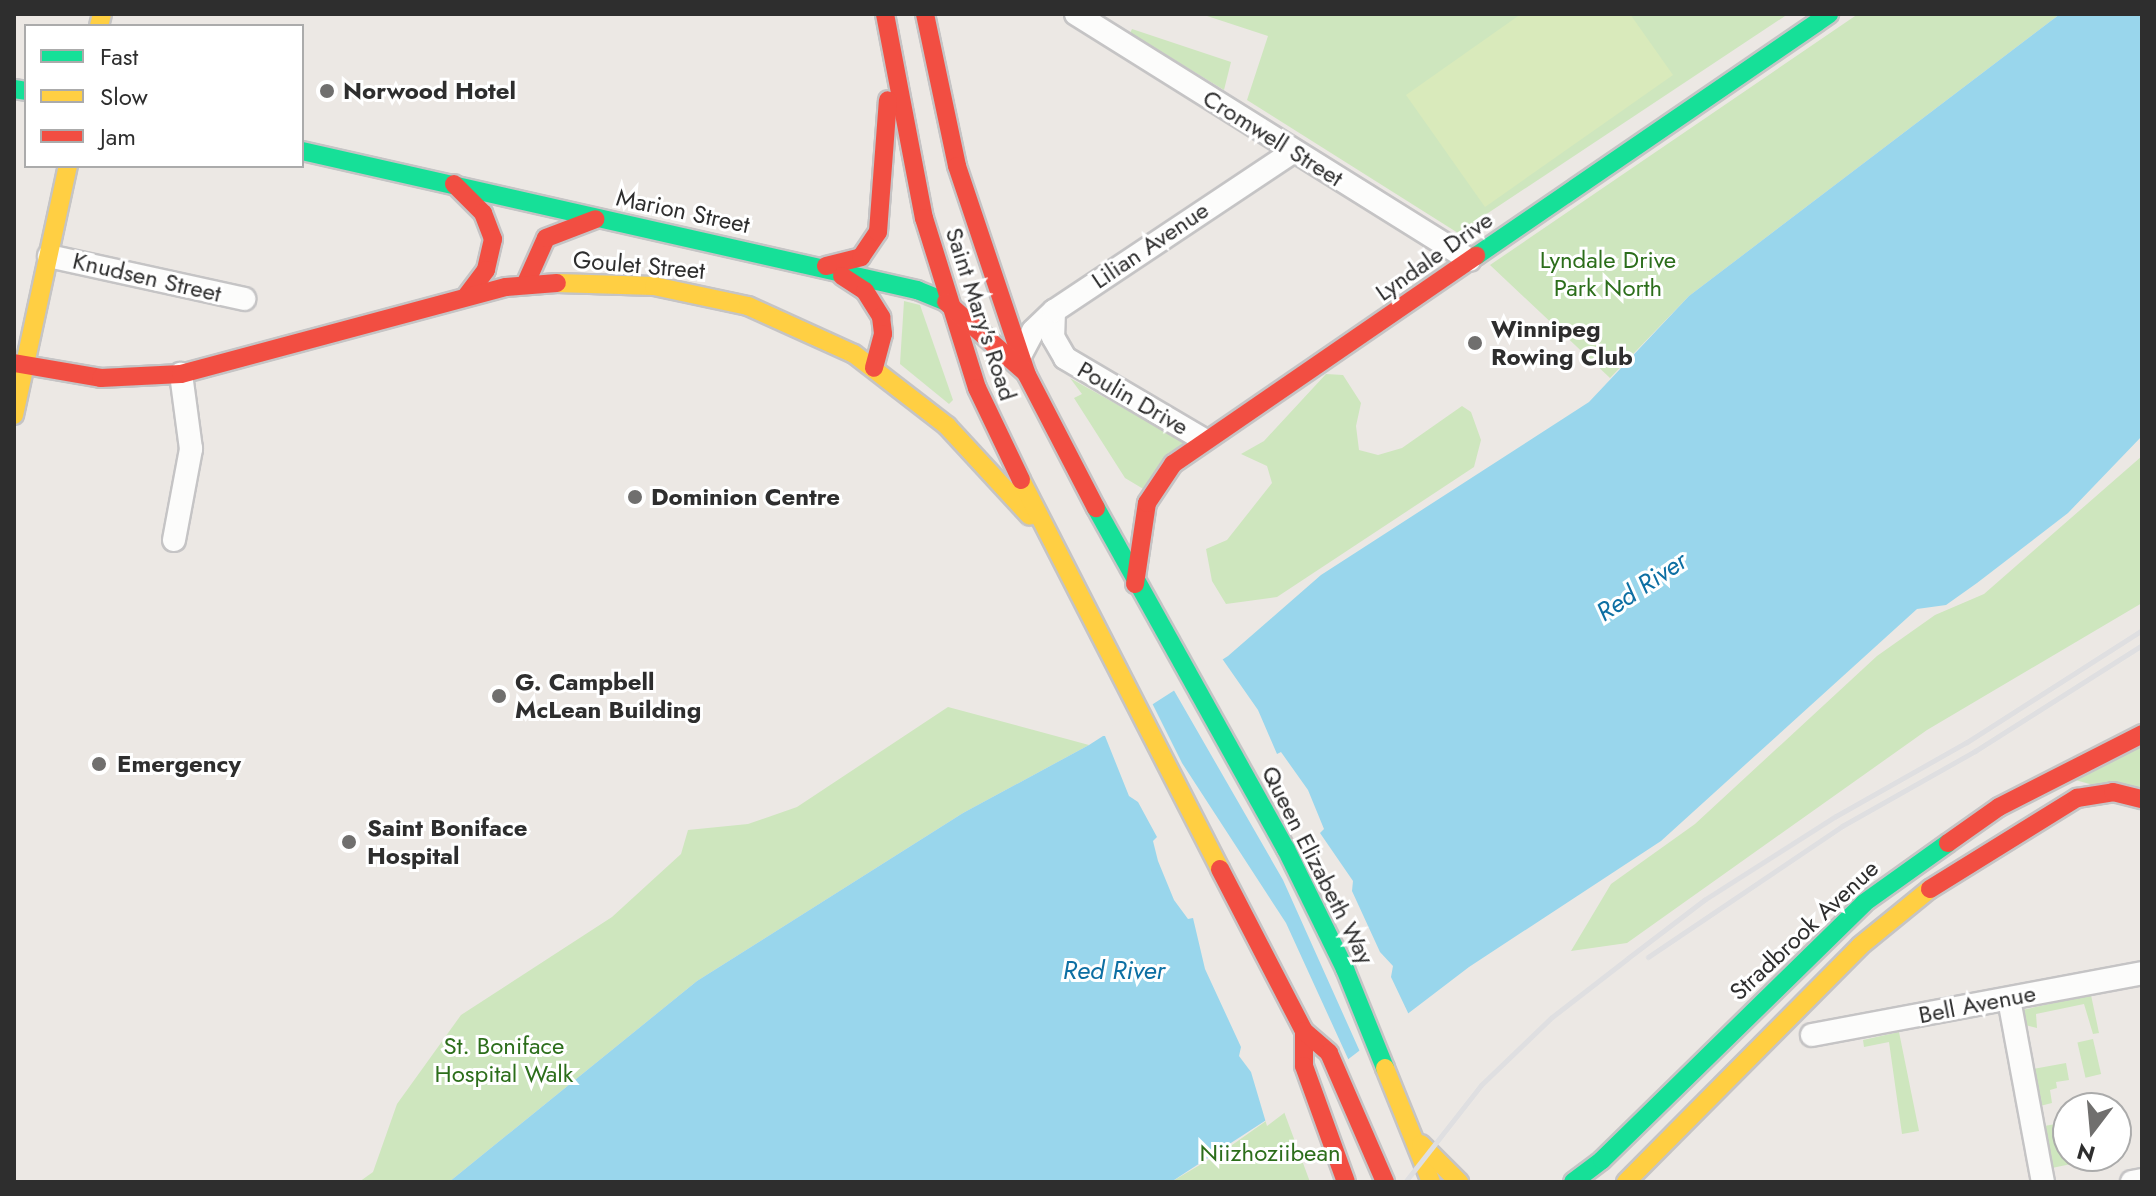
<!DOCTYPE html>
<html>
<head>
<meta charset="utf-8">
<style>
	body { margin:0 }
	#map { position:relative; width:2156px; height:1196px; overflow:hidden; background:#ece8e4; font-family:Jost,sans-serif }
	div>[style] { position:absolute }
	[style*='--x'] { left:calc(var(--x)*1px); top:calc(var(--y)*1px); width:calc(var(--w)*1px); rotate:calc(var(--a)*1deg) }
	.green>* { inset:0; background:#cee6be; transform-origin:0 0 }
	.pitch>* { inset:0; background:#d9eabb }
	.water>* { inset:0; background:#99d6ec }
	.pier>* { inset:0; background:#ece8e4 }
	.roads { filter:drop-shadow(2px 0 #c5c4c5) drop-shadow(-2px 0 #c5c4c5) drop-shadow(0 2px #c5c4c5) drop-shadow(0 -2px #c5c4c5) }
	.street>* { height:22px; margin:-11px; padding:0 11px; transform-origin:11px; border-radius:11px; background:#fcfcfb }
	.fast>* { height:18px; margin:-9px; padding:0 9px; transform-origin:9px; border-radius:9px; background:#16e098 }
	.slow>* { height:18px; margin:-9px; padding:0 9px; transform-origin:9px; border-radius:9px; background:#ffcf43 }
	.jam>* { height:18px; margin:-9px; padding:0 9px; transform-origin:9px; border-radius:9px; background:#f24e42 }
	.rail>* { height:5px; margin:-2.5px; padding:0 2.5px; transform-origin:2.5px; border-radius:2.5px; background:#dfdfe1 }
	.dots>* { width:22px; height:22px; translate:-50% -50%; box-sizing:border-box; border:4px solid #fff; border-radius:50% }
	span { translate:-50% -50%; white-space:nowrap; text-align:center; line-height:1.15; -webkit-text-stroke:6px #fff; paint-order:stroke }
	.poi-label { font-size:24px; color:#2e2e2e; font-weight:700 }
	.left { translate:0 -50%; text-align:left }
	.street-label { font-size:24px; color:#2e2e2e }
	.park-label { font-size:24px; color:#2c6e1b }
	.water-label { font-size:26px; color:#0d6fa3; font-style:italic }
	.frame { position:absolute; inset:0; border:16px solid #2e2e2e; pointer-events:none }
	.legend { position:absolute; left:24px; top:24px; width:280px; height:144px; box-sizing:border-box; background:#fff; border:2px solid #ababab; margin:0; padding:10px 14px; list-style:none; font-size:24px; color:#2e2e2e }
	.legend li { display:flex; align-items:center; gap:16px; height:40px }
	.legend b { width:40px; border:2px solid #ababab }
	.north { position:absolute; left:2052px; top:1092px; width:80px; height:80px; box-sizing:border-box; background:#fff; border:2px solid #ababab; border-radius:50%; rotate:196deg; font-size:22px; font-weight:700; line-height:32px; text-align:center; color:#2e2e2e }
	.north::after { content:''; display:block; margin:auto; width:28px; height:36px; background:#706f6e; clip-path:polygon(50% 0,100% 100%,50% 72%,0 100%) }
</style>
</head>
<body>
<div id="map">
	<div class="green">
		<div style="clip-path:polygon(1201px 14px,1788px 14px,1458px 233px,1247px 100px,1268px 36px)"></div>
		<div style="clip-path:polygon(1858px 14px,2060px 14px,1689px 296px,1610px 378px,1490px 265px)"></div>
		<div style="clip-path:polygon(1132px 29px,1231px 62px,1224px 90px,1130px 33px)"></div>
		<div style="clip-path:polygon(904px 301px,920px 305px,953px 400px,949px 404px,900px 364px)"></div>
		<div style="clip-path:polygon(1326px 374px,1343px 375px,1361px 403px,1356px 426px,1359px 450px,1378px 455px,1402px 448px,1462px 406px,1471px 412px,1481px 440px,1474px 467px,1277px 597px,1226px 604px,1212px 581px,1206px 549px,1227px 540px,1272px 483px,1267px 466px,1241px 454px,1264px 441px)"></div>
		<div style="clip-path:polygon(1070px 378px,1184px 442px,1145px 490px,1125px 478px,1074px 398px,1082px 394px)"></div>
		<div style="clip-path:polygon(2142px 456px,2142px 603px,1927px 730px,1627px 943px,1571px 951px,1611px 884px,1695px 824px,1877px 656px,1935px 615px,1984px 594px)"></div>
		<div style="clip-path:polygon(948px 707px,1089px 745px,963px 813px,697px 981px,449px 1182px,359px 1182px,373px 1172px,397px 1104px,461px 1015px,612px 917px,681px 854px,688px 830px,748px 824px,797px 807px)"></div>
		<div style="clip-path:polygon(2142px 734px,2142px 799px,2058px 775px)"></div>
		<div style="clip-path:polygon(2091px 995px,2099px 1033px,2093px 1034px,2084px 1004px,2036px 1014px,2037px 1028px,2025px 1025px,2022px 1010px)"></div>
		<div style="clip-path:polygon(1899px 1032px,1919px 1131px,1902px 1134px,1889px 1042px,1864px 1047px,1863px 1040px)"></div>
		<div style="left:2093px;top:1039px;width:36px;height:16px;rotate:77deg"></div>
		<div style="clip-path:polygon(2066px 1063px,2069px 1080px,2056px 1082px,2057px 1088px,2050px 1090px,2052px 1103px,2040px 1106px,2033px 1069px)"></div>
		<div style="clip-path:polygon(1283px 1109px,1310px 1182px,1171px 1182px,1225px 1150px)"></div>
		<div style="clip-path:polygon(2056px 1124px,2060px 1148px,2068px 1147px,2068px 1156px,2109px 1156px,2052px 1168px,2044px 1126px)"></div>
	</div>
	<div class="pitch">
		<div style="clip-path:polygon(1521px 14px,1630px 14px,1673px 75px,1485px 207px,1406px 95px)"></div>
	</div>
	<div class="water">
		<div style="clip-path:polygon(2060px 14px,2142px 14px,2142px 436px,2068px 513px,1977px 583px,1946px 605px,1917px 609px,1661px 841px,1469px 967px,1283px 1109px,1171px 1182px,449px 1182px,697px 981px,963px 813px,1089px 745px,1228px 656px,1321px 575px,1589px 402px,1689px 296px)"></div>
	</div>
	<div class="pier">
		<div style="clip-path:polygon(1227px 652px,1221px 657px,1258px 710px,1277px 754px,1281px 752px,1308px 790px,1324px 829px,1320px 833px,1353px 881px,1352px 891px,1380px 952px,1393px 966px,1391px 977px,1410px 1017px,1361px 1054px,1283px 880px,1172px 687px)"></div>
		<div style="clip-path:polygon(1151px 701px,1182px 763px,1286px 923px,1350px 1063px,1267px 1126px,1251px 1072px,1239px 1056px,1241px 1047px,1205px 969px,1193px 918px,1188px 919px,1174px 900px,1158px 861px,1153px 841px,1157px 837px,1138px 802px,1129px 796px,1105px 736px,1097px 736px)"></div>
	</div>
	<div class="roads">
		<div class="street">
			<div style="--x:1076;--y:14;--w:464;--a:32"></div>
			<div style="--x:49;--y:256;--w:200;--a:12.4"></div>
			<div style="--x:1054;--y:311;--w:26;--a:92"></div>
			<div style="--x:1053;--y:337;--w:24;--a:60"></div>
			<div style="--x:1065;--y:358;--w:161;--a:30.5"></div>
			<div style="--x:1021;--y:354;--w:26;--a:-62"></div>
			<div style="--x:1033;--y:331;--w:29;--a:-44"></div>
			<div style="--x:1054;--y:311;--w:288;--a:-33.7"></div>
			<div style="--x:174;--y:540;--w:93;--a:-79.4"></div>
			<div style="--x:191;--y:449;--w:76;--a:-97.6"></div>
			<div style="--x:2009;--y:999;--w:186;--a:79.5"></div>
			<div style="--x:1812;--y:1035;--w:336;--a:-10.6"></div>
			<div style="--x:2132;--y:1182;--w:10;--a:-11"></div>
		</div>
		<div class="fast">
			<div style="--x:14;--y:89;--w:12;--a:9"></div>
			<div style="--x:302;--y:151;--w:631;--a:12.74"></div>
			<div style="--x:917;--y:290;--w:31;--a:22"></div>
			<div style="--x:1476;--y:256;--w:428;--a:-34.4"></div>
			<div style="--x:1096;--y:508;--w:390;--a:60.9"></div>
			<div style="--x:1286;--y:849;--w:134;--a:63.8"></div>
			<div style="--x:1345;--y:969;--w:107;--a:68"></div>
			<div style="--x:1573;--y:1182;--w:36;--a:-37"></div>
			<div style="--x:1602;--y:1160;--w:367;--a:-44.4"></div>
			<div style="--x:1864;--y:903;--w:103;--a:-35.5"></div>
		</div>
		<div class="slow">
			<div style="--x:99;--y:26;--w:12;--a:-76"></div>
			<div style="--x:557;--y:283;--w:97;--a:1.8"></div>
			<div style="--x:654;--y:286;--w:96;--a:12"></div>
			<div style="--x:748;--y:306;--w:116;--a:24.4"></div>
			<div style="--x:854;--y:354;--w:118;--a:37.7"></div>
			<div style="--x:947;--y:426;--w:122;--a:47.3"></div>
			<div style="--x:14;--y:415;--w:255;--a:-77.8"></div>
			<div style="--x:1021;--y:480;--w:437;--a:62.9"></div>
			<div style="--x:1385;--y:1068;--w:123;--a:68"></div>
			<div style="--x:1421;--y:1144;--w:54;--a:45"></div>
			<div style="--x:1626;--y:1182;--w:332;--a:-45.2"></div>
			<div style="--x:1860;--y:946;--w:90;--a:-39.2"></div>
		</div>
		<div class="jam">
			<div style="--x:885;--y:14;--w:208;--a:79.2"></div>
			<div style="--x:924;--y:218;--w:178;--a:72.7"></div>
			<div style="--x:977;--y:388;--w:102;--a:64.4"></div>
			<div style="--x:925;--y:14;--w:155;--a:78.1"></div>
			<div style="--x:957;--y:166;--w:220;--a:71.5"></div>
			<div style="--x:1027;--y:375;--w:150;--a:62.6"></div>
			<div style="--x:454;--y:184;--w:41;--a:45"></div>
			<div style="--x:483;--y:213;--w:28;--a:69"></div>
			<div style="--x:493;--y:239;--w:32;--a:103"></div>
			<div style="--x:486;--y:270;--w:31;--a:127"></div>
			<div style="--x:826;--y:266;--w:36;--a:-14"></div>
			<div style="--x:861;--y:257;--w:30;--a:-56"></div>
			<div style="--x:878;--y:232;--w:132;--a:-85.7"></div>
			<div style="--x:842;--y:276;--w:27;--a:33"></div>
			<div style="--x:865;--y:291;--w:31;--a:58"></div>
			<div style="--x:881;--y:317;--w:17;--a:83"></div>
			<div style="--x:883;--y:334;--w:35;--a:105"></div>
			<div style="--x:525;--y:285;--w:51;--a:-65.9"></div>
			<div style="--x:546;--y:238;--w:53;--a:-20.8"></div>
			<div style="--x:946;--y:302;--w:107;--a:41.6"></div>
			<div style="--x:14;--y:363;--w:88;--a:9.8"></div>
			<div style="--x:101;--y:378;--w:80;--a:-2.9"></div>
			<div style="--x:181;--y:374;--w:336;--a:-15"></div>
			<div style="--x:506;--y:287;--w:51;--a:-4.5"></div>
			<div style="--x:1135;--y:584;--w:82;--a:-81.6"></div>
			<div style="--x:1147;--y:503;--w:47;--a:-56.3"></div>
			<div style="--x:1173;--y:464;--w:368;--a:-34.5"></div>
			<div style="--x:1948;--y:843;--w:62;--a:-35.2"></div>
			<div style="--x:1999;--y:807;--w:161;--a:-27"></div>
			<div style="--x:1220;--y:869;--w:182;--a:62.6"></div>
			<div style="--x:1304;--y:1031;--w:35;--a:90"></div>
			<div style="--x:1304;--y:1066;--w:123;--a:70.1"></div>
			<div style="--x:1930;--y:889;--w:173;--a:-31.8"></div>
			<div style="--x:2077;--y:798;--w:36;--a:-9"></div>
			<div style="--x:2113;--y:792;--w:30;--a:14"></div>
			<div style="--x:1304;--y:1031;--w:33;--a:41"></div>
			<div style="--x:1329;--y:1053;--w:141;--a:66.5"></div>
		</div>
	</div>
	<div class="rail">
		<div style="--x:1648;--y:957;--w:234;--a:-34"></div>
		<div style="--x:1842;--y:826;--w:153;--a:-29.4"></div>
		<div style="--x:1975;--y:751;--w:198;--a:-32.4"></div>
		<div style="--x:1405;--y:1182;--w:123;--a:-51.9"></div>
		<div style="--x:1481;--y:1085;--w:98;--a:-43.8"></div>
		<div style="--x:1552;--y:1017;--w:96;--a:-37.8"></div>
		<div style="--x:1628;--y:958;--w:96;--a:-37.3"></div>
		<div style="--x:1704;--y:900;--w:156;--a:-32.5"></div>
		<div style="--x:1836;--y:816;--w:150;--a:-29.5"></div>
		<div style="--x:1967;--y:742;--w:208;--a:-32.6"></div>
	</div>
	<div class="dots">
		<div style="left:327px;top:91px;background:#706f6e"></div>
		<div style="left:1475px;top:343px;background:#706f6e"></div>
		<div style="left:635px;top:497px;background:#706f6e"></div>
		<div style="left:499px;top:696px;background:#706f6e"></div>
		<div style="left:99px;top:764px;background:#706f6e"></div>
		<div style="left:349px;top:842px;background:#706f6e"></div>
	</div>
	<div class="poi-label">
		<span class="left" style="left:343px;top:91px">Norwood Hotel</span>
		<span class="left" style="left:1491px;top:343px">Winnipeg<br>Rowing Club</span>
		<span class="left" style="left:651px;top:497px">Dominion Centre</span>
		<span class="left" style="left:515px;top:696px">G. Campbell<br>McLean Building</span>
		<span class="left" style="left:117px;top:764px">Emergency</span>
		<span class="left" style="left:367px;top:842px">Saint Boniface<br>Hospital</span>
	</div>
	<div class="street-label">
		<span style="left:1273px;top:138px;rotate:32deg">Cromwell Street</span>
		<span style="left:683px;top:211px;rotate:12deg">Marion Street</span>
		<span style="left:1150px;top:245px;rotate:-34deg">Lilian Avenue</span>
		<span style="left:1434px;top:256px;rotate:-35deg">Lyndale Drive</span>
		<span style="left:639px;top:265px;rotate:5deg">Goulet Street</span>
		<span style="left:147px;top:277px;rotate:13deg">Knudsen Street</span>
		<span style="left:981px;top:314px;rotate:72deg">Saint Mary's Road</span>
		<span style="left:1133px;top:398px;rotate:30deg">Poulin Drive</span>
		<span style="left:1318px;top:865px;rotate:63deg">Queen Elizabeth Way</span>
		<span style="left:1804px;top:930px;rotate:-43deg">Stradbrook Avenue</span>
		<span style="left:1977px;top:1004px;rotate:-11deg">Bell Avenue</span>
	</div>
	<div class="park-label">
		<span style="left:1608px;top:274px">Lyndale Drive<br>Park North</span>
		<span style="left:504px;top:1060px">St. Boniface<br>Hospital Walk</span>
		<span style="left:1270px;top:1153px">Niizhoziibean</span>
	</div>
	<div class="water-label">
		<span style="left:1642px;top:587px;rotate:-34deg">Red River</span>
		<span style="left:1114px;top:971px">Red River</span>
	</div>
	<div class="frame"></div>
	<ul class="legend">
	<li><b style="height:10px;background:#16e098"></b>Fast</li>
	<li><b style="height:10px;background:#ffcf43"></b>Slow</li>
	<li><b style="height:10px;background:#f24e42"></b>Jam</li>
	</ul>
	<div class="north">N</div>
</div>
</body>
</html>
